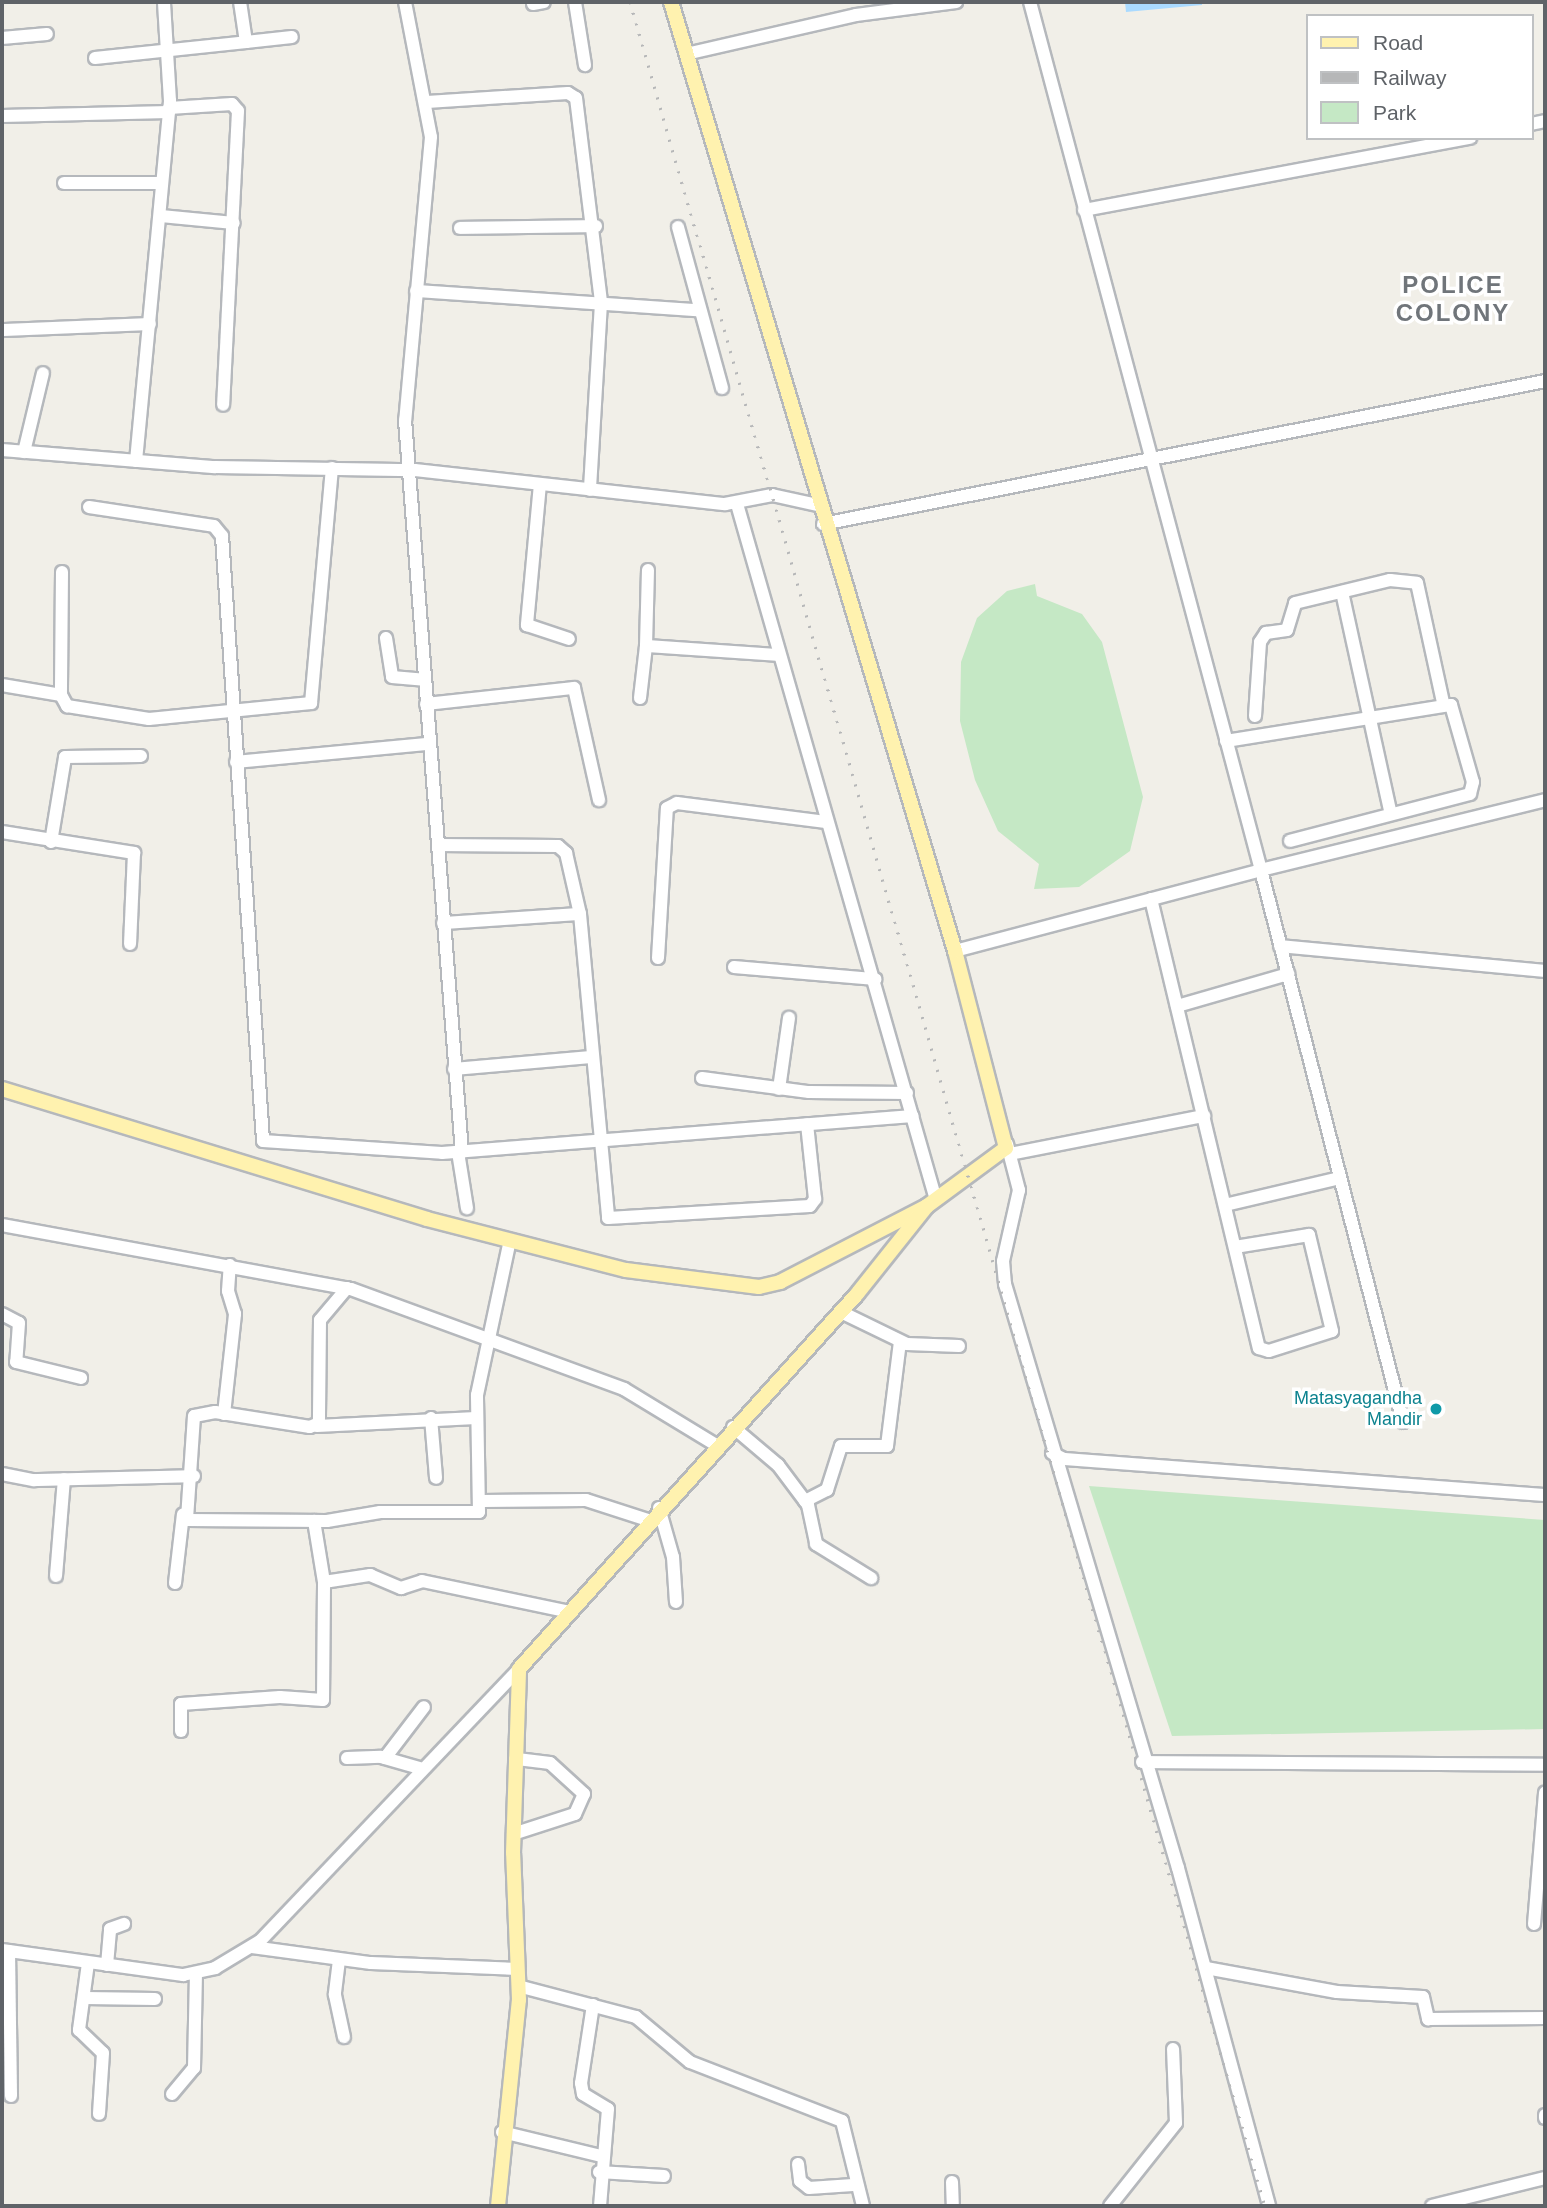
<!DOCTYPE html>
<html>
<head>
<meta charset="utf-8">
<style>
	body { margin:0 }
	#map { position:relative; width:1547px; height:2208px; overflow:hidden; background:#f1efe8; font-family:Helvetica,sans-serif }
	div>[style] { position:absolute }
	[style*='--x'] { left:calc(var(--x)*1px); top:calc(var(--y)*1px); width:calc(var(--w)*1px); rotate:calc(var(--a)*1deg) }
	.green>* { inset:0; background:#c5e8c5 }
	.water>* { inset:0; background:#aadaff }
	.roads { filter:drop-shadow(2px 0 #b5b8bc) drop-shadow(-2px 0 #b5b8bc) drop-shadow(0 2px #b5b8bc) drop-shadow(0 -2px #b5b8bc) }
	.minor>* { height:12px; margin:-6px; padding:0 6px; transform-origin:6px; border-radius:6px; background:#fff }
	.major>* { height:14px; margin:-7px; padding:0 7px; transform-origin:7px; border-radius:7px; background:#fff2af }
	.rail>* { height:2.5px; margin-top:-1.25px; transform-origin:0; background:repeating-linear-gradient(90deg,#b6b7b8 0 2px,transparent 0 11px) }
	.dots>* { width:19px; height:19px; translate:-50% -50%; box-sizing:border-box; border:4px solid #fff; border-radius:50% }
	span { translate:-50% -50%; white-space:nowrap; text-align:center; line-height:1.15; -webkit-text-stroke:7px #fff; paint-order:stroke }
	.culture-label { font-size:18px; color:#0d838f }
	.right { translate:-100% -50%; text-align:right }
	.district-label { font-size:24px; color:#70757a; font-weight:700; letter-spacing:2px }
	.frame { position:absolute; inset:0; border:4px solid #5f6368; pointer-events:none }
	.legend { position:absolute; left:1306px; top:14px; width:228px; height:126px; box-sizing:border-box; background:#fff; border:2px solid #bfc1c3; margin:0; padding:9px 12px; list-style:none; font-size:21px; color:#5f6368 }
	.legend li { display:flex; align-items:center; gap:14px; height:35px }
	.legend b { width:35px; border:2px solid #bfc1c3 }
</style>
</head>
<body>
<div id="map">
	<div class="green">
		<div style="clip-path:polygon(1035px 584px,1037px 596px,1082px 614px,1102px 642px,1143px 797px,1130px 851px,1079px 887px,1034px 889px,1039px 864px,998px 831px,975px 780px,960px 721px,961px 662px,977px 618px,1007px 591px)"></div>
		<div style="clip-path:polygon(1089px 1486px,1545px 1520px,1545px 1729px,1172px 1736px)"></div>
	</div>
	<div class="water">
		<div style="clip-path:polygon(1125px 2px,1202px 2px,1202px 5px,1126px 12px)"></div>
	</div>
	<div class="roads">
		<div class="minor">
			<div style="--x:405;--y:2;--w:137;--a:79.1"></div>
			<div style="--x:431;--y:137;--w:284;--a:95.2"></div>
			<div style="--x:405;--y:420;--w:734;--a:85.55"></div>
			<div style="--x:575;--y:2;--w:64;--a:81"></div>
			<div style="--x:1030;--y:2;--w:898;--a:75.1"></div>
			<div style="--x:1261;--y:870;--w:292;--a:-13.8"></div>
			<div style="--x:533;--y:4;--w:11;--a:-10"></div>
			<div style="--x:2;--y:38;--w:45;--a:-5.1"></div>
			<div style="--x:246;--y:42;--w:46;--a:-6.2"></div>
			<div style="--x:686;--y:54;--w:174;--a:-12.9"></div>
			<div style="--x:856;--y:15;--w:101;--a:-7.4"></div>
			<div style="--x:95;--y:58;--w:152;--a:-6"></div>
			<div style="--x:246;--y:42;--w:40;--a:-98.5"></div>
			<div style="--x:427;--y:102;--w:141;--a:-3.7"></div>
			<div style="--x:568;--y:93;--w:9;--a:32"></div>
			<div style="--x:576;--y:98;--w:207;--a:83"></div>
			<div style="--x:601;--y:303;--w:187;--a:93.4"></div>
			<div style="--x:169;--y:108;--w:63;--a:-3.6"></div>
			<div style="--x:232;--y:104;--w:9;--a:49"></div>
			<div style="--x:238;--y:111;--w:294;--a:92.9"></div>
			<div style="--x:2;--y:116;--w:167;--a:-1.4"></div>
			<div style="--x:1531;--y:124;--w:14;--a:-12"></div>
			<div style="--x:64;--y:183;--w:98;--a:0"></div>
			<div style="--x:1084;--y:210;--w:393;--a:-10.6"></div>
			<div style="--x:161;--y:216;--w:73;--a:5.5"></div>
			<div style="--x:678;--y:227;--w:167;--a:74.7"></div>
			<div style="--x:460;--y:228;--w:136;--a:-0.8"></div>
			<div style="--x:416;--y:291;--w:283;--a:3.9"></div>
			<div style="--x:2;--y:330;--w:148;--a:-2.3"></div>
			<div style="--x:2;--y:450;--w:214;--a:4.6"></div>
			<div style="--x:215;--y:467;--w:200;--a:0.9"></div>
			<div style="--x:415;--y:470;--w:312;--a:6.3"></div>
			<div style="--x:725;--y:504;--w:48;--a:-10.8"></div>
			<div style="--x:772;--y:495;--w:46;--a:12.5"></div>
			<div style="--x:24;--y:452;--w:81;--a:-76.5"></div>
			<div style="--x:136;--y:461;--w:362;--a:-84.6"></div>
			<div style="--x:170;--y:101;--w:99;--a:-93.5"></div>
			<div style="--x:540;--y:484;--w:142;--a:95.3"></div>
			<div style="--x:527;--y:625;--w:44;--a:18.4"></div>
			<div style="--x:737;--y:504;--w:724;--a:74.04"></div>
			<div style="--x:89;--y:507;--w:126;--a:8.6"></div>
			<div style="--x:214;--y:526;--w:13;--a:51"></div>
			<div style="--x:222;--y:536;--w:606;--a:86.12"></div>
			<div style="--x:263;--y:1141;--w:179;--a:3.8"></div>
			<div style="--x:442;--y:1153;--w:472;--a:-4.5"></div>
			<div style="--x:823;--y:524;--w:736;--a:-11.2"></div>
			<div style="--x:62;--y:572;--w:123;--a:90.5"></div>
			<div style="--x:61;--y:695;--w:13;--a:61"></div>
			<div style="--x:67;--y:706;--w:83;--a:9"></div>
			<div style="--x:149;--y:719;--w:163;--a:-5.6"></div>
			<div style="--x:311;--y:703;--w:236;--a:-84.9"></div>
			<div style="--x:1342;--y:592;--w:227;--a:77.6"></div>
			<div style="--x:386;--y:638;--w:39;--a:81"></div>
			<div style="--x:392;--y:677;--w:32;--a:5"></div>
			<div style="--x:646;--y:646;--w:76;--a:-88.5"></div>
			<div style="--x:2;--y:685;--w:60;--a:9.6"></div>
			<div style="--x:640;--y:698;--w:52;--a:-83.4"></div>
			<div style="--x:646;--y:646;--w:132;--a:3.9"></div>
			<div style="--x:426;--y:704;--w:149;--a:-6.2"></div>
			<div style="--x:574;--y:688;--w:115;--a:77.4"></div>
			<div style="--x:1255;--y:716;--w:74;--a:-86.1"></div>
			<div style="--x:1260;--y:642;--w:11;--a:-56"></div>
			<div style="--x:1266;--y:633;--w:21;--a:-8"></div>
			<div style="--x:1287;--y:630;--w:28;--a:-73"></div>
			<div style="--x:1295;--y:603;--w:98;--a:-13.6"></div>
			<div style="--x:1390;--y:580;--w:27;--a:6"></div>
			<div style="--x:1417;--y:583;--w:122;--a:77.7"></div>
			<div style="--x:1226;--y:741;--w:228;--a:-9.1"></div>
			<div style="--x:1451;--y:705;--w:80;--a:74.1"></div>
			<div style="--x:1473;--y:782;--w:12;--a:104"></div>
			<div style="--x:1470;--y:794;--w:186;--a:165.4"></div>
			<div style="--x:236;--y:762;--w:193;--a:-5.4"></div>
			<div style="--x:2;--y:832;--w:134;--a:9"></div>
			<div style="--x:134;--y:853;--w:91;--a:92.5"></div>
			<div style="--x:51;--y:842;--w:86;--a:-80.6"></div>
			<div style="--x:65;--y:757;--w:76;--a:-0.8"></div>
			<div style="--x:438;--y:845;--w:120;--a:0.5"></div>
			<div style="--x:558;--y:846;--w:11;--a:41"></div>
			<div style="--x:566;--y:853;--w:63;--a:77.1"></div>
			<div style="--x:580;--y:914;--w:305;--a:84.7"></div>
			<div style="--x:608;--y:1218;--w:202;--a:-3.4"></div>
			<div style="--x:810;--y:1206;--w:9;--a:-54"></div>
			<div style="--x:815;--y:1199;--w:75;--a:-96.1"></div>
			<div style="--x:1151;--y:899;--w:462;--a:76.5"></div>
			<div style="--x:1259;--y:1348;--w:10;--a:17"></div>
			<div style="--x:1269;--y:1351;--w:66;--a:-17.6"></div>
			<div style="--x:1332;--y:1331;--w:99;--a:-103.5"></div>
			<div style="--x:1309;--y:1235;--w:75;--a:170.8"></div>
			<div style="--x:443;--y:923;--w:137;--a:-3.8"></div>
			<div style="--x:1280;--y:946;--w:266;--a:5.4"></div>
			<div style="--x:955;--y:951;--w:317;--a:-14.8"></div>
			<div style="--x:1261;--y:870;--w:570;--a:75.57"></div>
			<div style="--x:658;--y:958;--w:150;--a:-86.6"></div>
			<div style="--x:667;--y:808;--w:11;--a:-27"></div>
			<div style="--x:677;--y:803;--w:150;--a:7.3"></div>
			<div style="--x:734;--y:967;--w:142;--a:4.9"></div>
			<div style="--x:1177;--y:1006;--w:116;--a:-16.1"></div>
			<div style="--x:454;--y:1069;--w:137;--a:-5"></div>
			<div style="--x:702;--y:1078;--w:108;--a:7.5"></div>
			<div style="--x:809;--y:1092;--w:98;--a:0.6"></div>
			<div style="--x:779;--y:1089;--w:72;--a:-82"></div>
			<div style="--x:1007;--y:1144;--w:48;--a:75.4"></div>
			<div style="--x:1019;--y:1190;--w:73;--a:102.7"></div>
			<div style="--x:1003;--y:1261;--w:23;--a:85"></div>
			<div style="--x:1005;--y:1284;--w:609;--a:73.5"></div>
			<div style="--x:1178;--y:1868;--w:350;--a:74.9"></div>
			<div style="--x:458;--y:1152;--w:57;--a:80.9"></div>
			<div style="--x:1010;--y:1154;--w:198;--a:-11.1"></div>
			<div style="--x:1225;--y:1205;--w:118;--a:-13.2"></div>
			<div style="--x:2;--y:1225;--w:355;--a:10.4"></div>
			<div style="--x:351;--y:1289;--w:291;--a:20.1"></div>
			<div style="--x:624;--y:1389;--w:108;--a:31.3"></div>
			<div style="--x:347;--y:1288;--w:42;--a:130.2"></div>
			<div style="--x:320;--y:1320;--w:103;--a:90.6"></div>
			<div style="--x:319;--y:1423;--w:10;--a:156"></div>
			<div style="--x:310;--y:1427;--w:96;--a:-171"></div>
			<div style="--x:215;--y:1412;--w:21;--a:169"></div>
			<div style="--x:194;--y:1416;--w:104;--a:93.9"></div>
			<div style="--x:187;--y:1520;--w:140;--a:0.4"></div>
			<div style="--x:327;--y:1521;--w:54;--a:-9.6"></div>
			<div style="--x:380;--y:1512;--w:99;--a:0"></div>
			<div style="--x:479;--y:1512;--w:117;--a:-91"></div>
			<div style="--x:477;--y:1395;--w:158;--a:-78"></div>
			<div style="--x:841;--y:1312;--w:73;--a:25.9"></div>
			<div style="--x:907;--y:1344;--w:52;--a:2.2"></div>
			<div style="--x:2;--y:1314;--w:19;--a:28"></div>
			<div style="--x:19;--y:1323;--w:39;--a:94"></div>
			<div style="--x:16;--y:1362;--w:67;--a:13.8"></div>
			<div style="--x:224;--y:1414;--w:101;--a:-83.7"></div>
			<div style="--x:235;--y:1314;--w:24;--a:-107"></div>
			<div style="--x:228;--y:1291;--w:26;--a:-86"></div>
			<div style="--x:431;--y:1418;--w:60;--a:85.2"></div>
			<div style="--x:317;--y:1426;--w:159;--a:-2.9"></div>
			<div style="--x:733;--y:1427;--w:59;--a:40.2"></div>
			<div style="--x:778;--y:1465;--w:50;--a:53.1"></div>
			<div style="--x:808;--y:1505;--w:40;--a:78"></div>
			<div style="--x:816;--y:1544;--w:65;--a:31.7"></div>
			<div style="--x:1052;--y:1453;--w:13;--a:27"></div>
			<div style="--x:1064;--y:1459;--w:482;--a:4.3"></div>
			<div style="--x:2;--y:1474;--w:33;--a:11"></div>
			<div style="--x:34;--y:1480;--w:160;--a:-1.4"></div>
			<div style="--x:482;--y:1501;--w:104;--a:-0.6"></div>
			<div style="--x:586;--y:1500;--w:65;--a:17.9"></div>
			<div style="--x:805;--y:1501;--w:25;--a:-27"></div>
			<div style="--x:827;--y:1490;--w:46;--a:-72.3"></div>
			<div style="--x:841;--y:1446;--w:46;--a:0"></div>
			<div style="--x:887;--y:1446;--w:105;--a:-82.9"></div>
			<div style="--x:659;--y:1508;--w:51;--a:74.1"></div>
			<div style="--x:673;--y:1557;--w:45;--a:86.2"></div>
			<div style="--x:56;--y:1576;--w:97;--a:-85.3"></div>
			<div style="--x:324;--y:1582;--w:47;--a:-8.7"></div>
			<div style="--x:370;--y:1575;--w:34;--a:23"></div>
			<div style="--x:401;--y:1588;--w:22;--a:-18"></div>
			<div style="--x:422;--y:1581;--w:147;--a:11.8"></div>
			<div style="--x:175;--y:1583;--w:69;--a:-83.4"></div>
			<div style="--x:181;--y:1731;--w:27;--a:-90"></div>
			<div style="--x:181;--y:1704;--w:99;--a:-4"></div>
			<div style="--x:280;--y:1697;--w:43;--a:4"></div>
			<div style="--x:323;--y:1700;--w:118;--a:-89.5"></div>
			<div style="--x:324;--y:1582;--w:62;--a:-99.3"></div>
			<div style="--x:347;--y:1758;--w:34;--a:-2"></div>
			<div style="--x:381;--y:1757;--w:40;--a:16"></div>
			<div style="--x:385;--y:1758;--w:64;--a:-52.6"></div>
			<div style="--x:1142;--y:1762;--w:403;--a:0.4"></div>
			<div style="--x:513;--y:1834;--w:65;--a:-17.9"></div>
			<div style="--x:575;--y:1814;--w:22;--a:-66"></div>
			<div style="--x:584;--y:1794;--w:46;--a:-137.6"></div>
			<div style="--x:550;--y:1763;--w:35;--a:-173"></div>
			<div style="--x:1534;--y:1924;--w:132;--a:-85.2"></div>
			<div style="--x:252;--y:1947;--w:120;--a:7.7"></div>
			<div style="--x:371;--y:1963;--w:147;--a:2.3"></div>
			<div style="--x:2;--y:1950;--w:183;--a:7.9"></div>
			<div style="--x:183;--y:1975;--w:33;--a:-12"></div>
			<div style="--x:215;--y:1968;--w:52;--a:-31"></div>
			<div style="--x:260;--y:1941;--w:376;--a:-46.4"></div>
			<div style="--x:9;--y:1951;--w:145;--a:89.2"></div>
			<div style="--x:339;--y:1960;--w:35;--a:97"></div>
			<div style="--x:335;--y:1995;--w:43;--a:77.9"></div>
			<div style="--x:88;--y:1963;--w:68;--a:97.7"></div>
			<div style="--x:79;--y:2030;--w:33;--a:44"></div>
			<div style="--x:103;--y:2053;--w:61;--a:93.8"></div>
			<div style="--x:107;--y:1965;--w:36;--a:-85"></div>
			<div style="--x:110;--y:1929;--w:15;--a:-20"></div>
			<div style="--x:1206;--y:1968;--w:133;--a:10.4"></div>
			<div style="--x:1337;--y:1992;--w:86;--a:3.3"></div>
			<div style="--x:1423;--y:1997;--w:23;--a:77"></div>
			<div style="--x:1428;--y:2019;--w:117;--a:-0.5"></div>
			<div style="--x:518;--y:1986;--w:122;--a:14.7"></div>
			<div style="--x:636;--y:2017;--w:70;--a:39.8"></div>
			<div style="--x:690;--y:2062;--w:163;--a:21.2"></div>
			<div style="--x:842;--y:2121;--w:88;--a:76.1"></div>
			<div style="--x:85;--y:1998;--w:70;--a:0.8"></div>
			<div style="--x:593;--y:2005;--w:79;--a:98.7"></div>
			<div style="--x:581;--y:2083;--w:11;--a:80"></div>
			<div style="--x:583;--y:2094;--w:29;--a:31"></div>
			<div style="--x:608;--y:2109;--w:97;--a:94.7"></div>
			<div style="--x:172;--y:2094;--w:34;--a:-50"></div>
			<div style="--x:194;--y:2068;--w:94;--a:-88.8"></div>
			<div style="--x:1545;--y:2115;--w:3;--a:90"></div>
			<div style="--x:502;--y:2132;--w:102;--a:13.6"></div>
			<div style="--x:798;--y:2164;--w:17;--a:83"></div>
			<div style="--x:800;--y:2181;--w:11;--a:38"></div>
			<div style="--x:809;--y:2188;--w:44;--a:-3.9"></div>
			<div style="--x:599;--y:2172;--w:65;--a:3.5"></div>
			<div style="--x:952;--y:2182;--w:24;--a:88"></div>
			<div style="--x:1110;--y:2206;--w:106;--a:-51.5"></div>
			<div style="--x:1176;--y:2123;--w:74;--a:-92.3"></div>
			<div style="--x:1432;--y:2206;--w:116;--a:-13.9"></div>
		</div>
		<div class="major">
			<div style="--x:2;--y:1089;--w:444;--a:17"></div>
			<div style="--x:427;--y:1219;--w:205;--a:14.4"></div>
			<div style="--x:626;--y:1270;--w:134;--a:7.3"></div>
			<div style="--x:759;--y:1287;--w:22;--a:-13"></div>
			<div style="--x:780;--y:1282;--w:165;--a:-27.3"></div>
			<div style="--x:927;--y:1206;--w:98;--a:-36.3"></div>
			<div style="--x:1006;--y:1148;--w:203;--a:-104.5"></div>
			<div style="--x:955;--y:951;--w:991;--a:-106.66"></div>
			<div style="--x:498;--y:2206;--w:207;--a:-84.2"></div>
			<div style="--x:519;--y:2000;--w:147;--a:-92.3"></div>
			<div style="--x:513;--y:1853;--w:184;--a:-88.1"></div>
			<div style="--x:519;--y:1669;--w:505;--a:-47.97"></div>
			<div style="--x:857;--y:1294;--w:112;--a:-51.5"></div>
		</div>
	</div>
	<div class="rail">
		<div style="--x:630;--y:2;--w:2294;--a:73.93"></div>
	</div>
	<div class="dots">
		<div style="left:1436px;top:1409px;background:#0f9aa8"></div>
	</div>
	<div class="culture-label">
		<span class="right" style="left:1422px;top:1409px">Matasyagandha<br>Mandir</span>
	</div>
	<div class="district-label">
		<span style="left:1453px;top:299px">POLICE<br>COLONY</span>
	</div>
	<div class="frame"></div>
	<ul class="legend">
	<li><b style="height:9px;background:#fff2af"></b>Road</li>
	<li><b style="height:9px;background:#b6b7b8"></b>Railway</li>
	<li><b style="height:19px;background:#c5e8c5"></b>Park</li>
	</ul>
</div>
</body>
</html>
